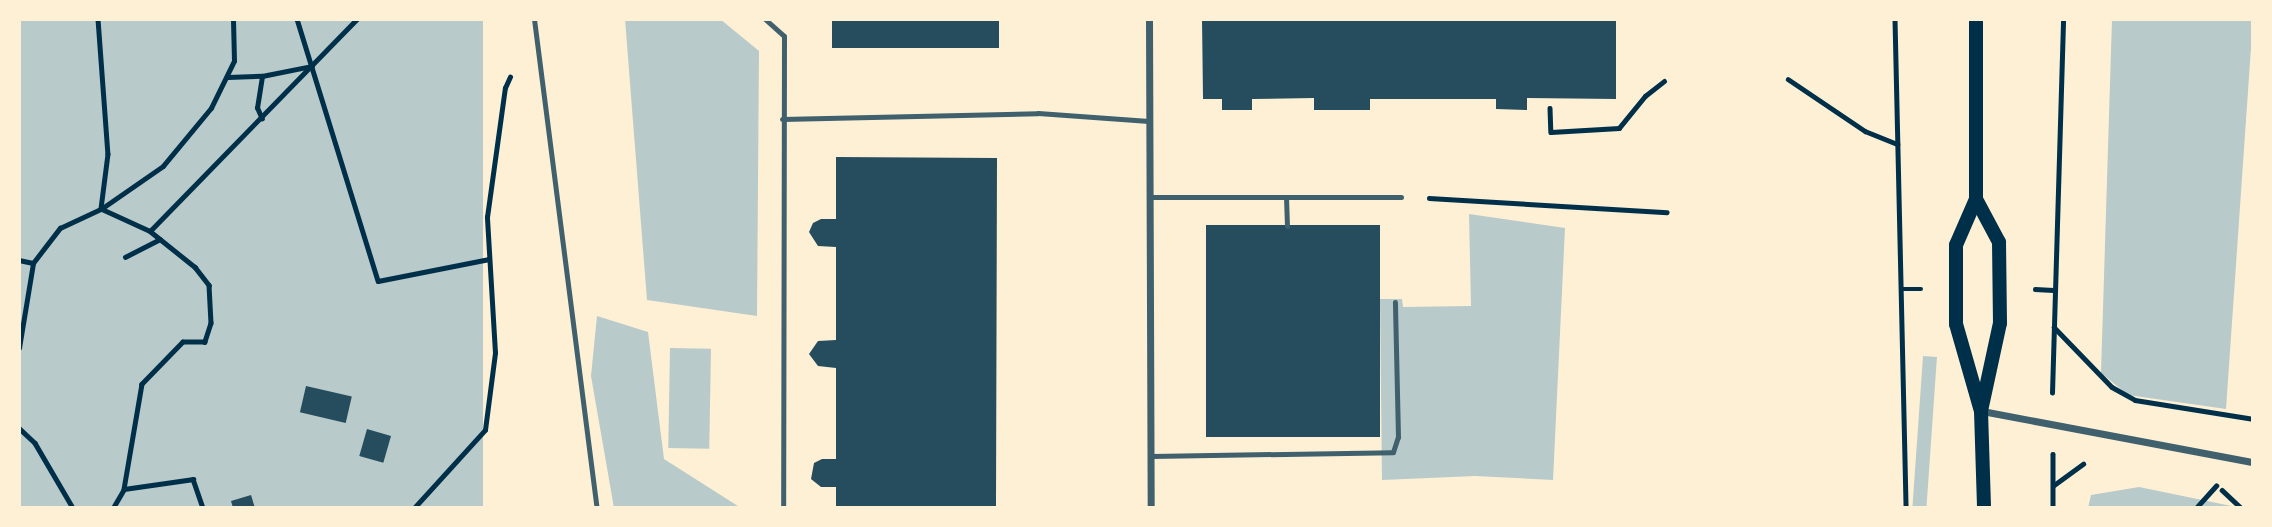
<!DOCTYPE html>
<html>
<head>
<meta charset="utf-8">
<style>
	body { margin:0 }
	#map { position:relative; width:2272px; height:527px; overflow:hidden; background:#fdf0d5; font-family:Commissioner,sans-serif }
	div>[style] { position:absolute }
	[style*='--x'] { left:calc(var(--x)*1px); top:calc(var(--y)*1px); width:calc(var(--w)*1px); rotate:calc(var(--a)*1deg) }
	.green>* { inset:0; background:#b9caca; transform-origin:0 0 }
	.building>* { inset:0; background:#264d5e; transform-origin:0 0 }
	.path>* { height:4.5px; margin:-2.25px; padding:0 2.25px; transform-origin:2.25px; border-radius:2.25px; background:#003049 }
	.service>* { height:5px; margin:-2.5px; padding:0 2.5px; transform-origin:2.5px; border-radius:2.5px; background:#3f606c }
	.minor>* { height:7px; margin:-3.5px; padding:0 3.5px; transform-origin:3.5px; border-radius:3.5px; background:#3f606c }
	.secondary>* { height:14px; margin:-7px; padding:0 7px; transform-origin:7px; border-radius:7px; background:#003049 }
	span { translate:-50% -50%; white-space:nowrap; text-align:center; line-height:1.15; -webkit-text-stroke:5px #fdf0d5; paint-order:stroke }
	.frame { position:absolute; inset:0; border:21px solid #fdf0d5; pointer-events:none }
</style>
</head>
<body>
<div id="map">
	<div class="green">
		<div style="left:19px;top:19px;width:464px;height:489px"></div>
		<div style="clip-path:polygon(625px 19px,720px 19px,759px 51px,757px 316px,647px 300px)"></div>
		<div style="clip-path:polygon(2112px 19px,2253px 19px,2226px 409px,2128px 395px,2101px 373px)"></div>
		<div style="clip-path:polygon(1469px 214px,1565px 228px,1553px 480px,1475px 476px,1382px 480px,1380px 299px,1402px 299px,1403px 307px,1471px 306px)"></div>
		<div style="clip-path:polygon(597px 316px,648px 332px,664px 459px,741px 508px,614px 508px,591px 376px)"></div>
		<div style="left:670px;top:348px;width:41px;height:100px;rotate:1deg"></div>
		<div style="left:1923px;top:356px;width:14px;height:152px;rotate:4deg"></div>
		<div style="clip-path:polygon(2139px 487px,2241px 508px,2088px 508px,2091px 495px)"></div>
	</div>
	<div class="building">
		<div style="left:832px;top:19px;width:167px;height:29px"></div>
		<div style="clip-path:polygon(1202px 19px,1616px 19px,1616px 99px,1527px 98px,1527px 110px,1496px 109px,1496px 99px,1370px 99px,1370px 110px,1314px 110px,1314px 98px,1252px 99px,1252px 110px,1222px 110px,1222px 99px,1203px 99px)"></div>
		<div style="clip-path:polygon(836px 157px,997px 158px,996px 508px,836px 508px,836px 487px,821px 487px,811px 479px,814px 463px,822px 459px,836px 459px,836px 368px,818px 366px,809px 354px,818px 341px,836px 340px,836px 247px,818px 246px,809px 232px,813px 223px,821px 219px,836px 219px)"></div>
		<div style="left:1380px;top:225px;width:212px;height:174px;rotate:90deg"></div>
		<div style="left:306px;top:386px;width:47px;height:27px;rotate:13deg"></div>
		<div style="left:367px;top:429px;width:25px;height:28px;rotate:16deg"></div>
		<div style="clip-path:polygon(251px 495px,255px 508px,233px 508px,231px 501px)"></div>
	</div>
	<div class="path">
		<div style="--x:98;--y:19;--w:135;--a:85.8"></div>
		<div style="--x:108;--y:154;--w:55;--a:97.3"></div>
		<div style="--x:297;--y:19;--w:274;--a:72.8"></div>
		<div style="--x:378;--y:281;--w:113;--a:-11.2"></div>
		<div style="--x:1895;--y:19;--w:489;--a:88.7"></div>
		<div style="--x:228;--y:77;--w:34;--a:-2"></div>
		<div style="--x:262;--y:76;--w:51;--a:-11.3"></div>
		<div style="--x:1788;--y:79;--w:93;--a:34"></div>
		<div style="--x:1865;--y:131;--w:35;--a:22"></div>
		<div style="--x:1550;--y:108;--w:24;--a:88"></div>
		<div style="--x:1551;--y:132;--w:68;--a:-3.4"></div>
		<div style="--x:1619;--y:128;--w:41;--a:-50.9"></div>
		<div style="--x:1645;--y:96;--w:24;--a:-38"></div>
		<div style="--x:262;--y:119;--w:12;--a:-114"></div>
		<div style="--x:257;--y:108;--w:32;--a:-81"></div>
		<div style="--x:1429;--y:198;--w:238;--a:3.4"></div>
		<div style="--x:102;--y:209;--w:53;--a:24.6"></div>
		<div style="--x:150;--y:231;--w:58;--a:38.7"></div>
		<div style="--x:195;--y:267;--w:23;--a:52"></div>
		<div style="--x:209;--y:285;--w:38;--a:87"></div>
		<div style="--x:211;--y:323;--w:20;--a:108"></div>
		<div style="--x:205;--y:342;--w:22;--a:180"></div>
		<div style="--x:183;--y:342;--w:59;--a:134.3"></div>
		<div style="--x:142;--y:384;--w:107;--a:99.7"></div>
		<div style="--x:150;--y:231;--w:296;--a:-45.7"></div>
		<div style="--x:125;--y:257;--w:39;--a:-27"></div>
		<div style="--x:19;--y:260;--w:14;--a:12"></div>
		<div style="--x:1901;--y:289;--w:20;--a:0"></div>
		<div style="--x:2035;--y:289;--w:18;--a:3"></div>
		<div style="--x:2054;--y:327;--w:83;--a:46"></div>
		<div style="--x:2112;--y:387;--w:26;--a:29"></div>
		<div style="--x:2135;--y:400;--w:120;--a:9.1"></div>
		<div style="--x:19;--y:348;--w:86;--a:-80.6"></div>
		<div style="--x:33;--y:263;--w:44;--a:-52.4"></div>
		<div style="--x:60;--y:228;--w:45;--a:-24.9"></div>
		<div style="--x:101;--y:209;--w:75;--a:-34.7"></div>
		<div style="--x:163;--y:166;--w:75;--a:-50.4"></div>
		<div style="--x:211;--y:108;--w:52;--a:-63.9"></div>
		<div style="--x:234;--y:61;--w:42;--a:-91.4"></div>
		<div style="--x:2052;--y:393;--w:374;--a:-88.3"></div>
		<div style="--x:19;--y:428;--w:22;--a:43"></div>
		<div style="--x:35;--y:443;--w:75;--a:59.7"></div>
		<div style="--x:2053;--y:454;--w:54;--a:90"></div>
		<div style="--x:2054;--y:485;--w:36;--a:-36"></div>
		<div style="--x:2222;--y:490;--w:26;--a:43"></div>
		<div style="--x:113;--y:508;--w:22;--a:-60"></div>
		<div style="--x:124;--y:489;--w:70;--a:-8.2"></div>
		<div style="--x:193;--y:479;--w:31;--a:71"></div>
		<div style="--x:414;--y:508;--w:105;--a:-47.7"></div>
		<div style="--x:485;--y:430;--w:78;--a:-82.6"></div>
		<div style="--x:495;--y:353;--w:136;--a:-93.4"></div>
		<div style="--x:487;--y:217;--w:130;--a:-82.1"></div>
		<div style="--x:505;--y:88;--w:12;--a:-66"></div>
		<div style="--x:2196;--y:508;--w:30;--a:-48"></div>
	</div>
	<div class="service">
		<div style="--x:534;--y:19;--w:493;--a:82.7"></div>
		<div style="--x:765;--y:19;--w:25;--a:42"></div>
		<div style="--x:784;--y:36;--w:472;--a:90.1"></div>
		<div style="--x:782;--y:119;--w:256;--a:-1.3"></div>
		<div style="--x:1038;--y:113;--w:111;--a:4.1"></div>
		<div style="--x:1150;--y:197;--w:251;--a:0"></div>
		<div style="--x:1286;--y:197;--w:29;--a:88"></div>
		<div style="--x:1151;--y:456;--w:242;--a:-0.9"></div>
		<div style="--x:1393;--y:452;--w:16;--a:-72"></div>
		<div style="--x:1398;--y:437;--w:135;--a:-91.3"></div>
	</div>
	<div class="minor">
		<div style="--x:1149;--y:19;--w:489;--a:89.8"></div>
		<div style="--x:1982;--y:411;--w:276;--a:10.7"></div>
	</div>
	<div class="secondary">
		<div style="--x:1976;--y:19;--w:180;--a:90"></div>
		<div style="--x:1976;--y:199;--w:50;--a:113.5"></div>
		<div style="--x:1956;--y:245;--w:79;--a:90"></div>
		<div style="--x:1956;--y:324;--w:91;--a:74"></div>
		<div style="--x:1976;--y:199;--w:49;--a:61.9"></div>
		<div style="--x:1999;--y:242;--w:81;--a:89.3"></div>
		<div style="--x:2000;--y:323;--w:90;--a:102.2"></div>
		<div style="--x:1981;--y:411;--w:97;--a:88.2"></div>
	</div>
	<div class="frame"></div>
</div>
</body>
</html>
